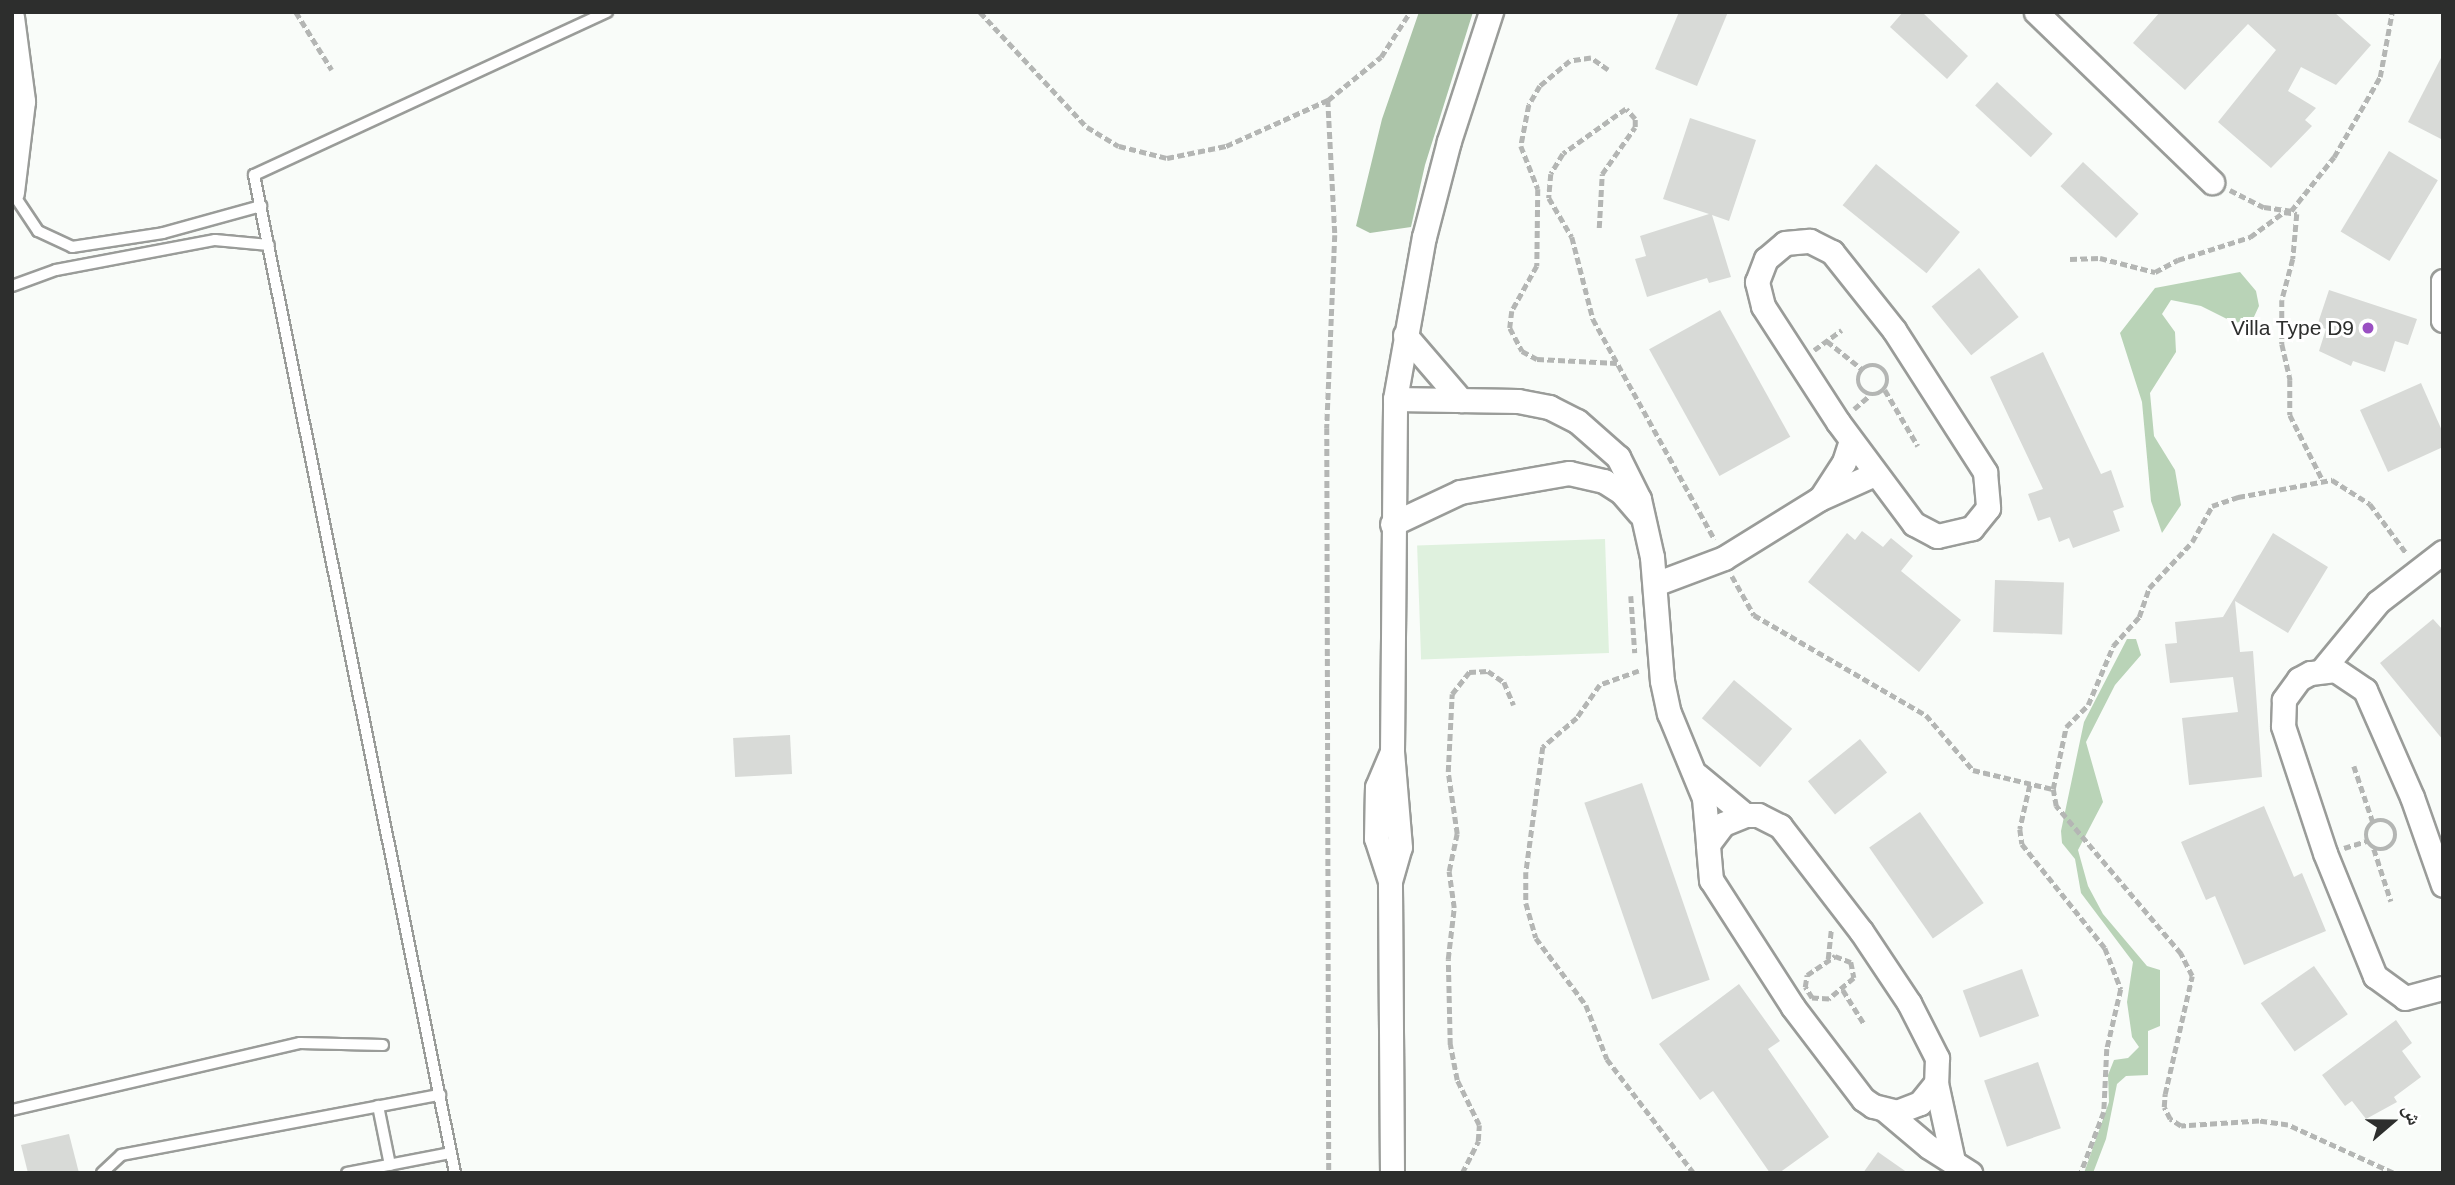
<!DOCTYPE html>
<html>
<head>
<meta charset="utf-8">
<style>
	body { margin:0 }
	#map { position:relative; width:2455px; height:1185px; overflow:hidden; background:#f9fcf9; font-family:Helvetica,"Noto Naskh Arabic",sans-serif }
	div>[style] { position:absolute }
	[style*='--x'] { left:calc(var(--x)*1px); top:calc(var(--y)*1px); width:calc(var(--w)*1px); rotate:calc(var(--a)*1deg) }
	.green>* { inset:0; background:#dff1de; transform-origin:0 0 }
	.forest>* { inset:0; background:#abc4a8 }
	.water>* { inset:0; background:#b9d3b7 }
	.building>* { inset:0; background:#d8dad7; transform-origin:0 0 }
	.path>* { height:4.5px; margin-top:-2.25px; transform-origin:0; background:repeating-linear-gradient(90deg,#b4b6b4 0 7px,transparent 0 10.5px) }
	.path>.ring { margin:-2.25px; padding:0; box-sizing:content-box; background:none; border:4.5px solid #b4b6b4; border-radius:50% }
	.roads { filter:drop-shadow(2px 0 #9a9c99) drop-shadow(-2px 0 #9a9c99) drop-shadow(0 2px #9a9c99) drop-shadow(0 -2px #9a9c99) }
	.lane>* { height:10px; margin:-5px; padding:0 5px; transform-origin:5px; border-radius:5px; background:#fff }
	.street>* { height:23px; margin:-11.5px; padding:0 11.5px; transform-origin:11.5px; border-radius:11.5px; background:#fff }
	.dots>* { width:19px; height:19px; translate:-50% -50%; box-sizing:border-box; border:4px solid #fff; border-radius:50% }
	span { translate:-50% -50%; white-space:nowrap; text-align:center; line-height:1.15; -webkit-text-stroke:6px #fff; paint-order:stroke }
	.poi-label { font-size:21px; color:#2d2e2d }
	.right { translate:-100% -50%; text-align:right }
	.frame { position:absolute; inset:0; border:14px solid #2d2e2d; pointer-events:none }
	.north { position:absolute; left:2357px; top:1087px; width:70px; height:70px; -webkit-text-stroke:5px #fff; paint-order:stroke; rotate:70deg; font-size:19px; font-weight:700; line-height:28px; text-align:center; color:#2d2e2d }
	.north::after { content:''; display:block; margin:auto; width:24px; height:32px; background:#2d2e2d; clip-path:polygon(50% 0,100% 100%,50% 72%,0 100%) }
</style>
</head>
<body>
<div id="map">
	<div class="green">
		<div style="left:1605px;top:539px;width:114px;height:188px;rotate:88deg"></div>
	</div>
	<div class="forest">
		<div style="clip-path:polygon(1419px 12px,1473px 12px,1425px 165px,1411px 227px,1370px 233px,1356px 226px,1382px 119px)"></div>
	</div>
	<div class="water">
		<div style="clip-path:polygon(2240px 272px,2256px 291px,2259px 306px,2253px 319px,2235px 323px,2201px 306px,2171px 300px,2162px 314px,2175px 332px,2176px 352px,2150px 393px,2154px 436px,2175px 470px,2181px 505px,2162px 533px,2151px 501px,2142px 402px,2120px 333px,2155px 288px)"></div>
		<div style="clip-path:polygon(2127px 639px,2136px 639px,2141px 655px,2115px 685px,2086px 742px,2103px 802px,2078px 850px,2088px 886px,2103px 914px,2147px 966px,2160px 970px,2160px 1026px,2148px 1031px,2148px 1075px,2126px 1076px,2117px 1084px,2106px 1139px,2093px 1173px,2084px 1173px,2109px 1102px,2108px 1075px,2114px 1060px,2128px 1058px,2139px 1047px,2132px 1037px,2127px 1002px,2133px 962px,2081px 893px,2075px 859px,2062px 843px,2061px 831px,2084px 722px)"></div>
	</div>
	<div class="building">
		<div style="clip-path:polygon(1679px 12px,1728px 12px,1697px 86px,1655px 69px)"></div>
		<div style="clip-path:polygon(1903px 12px,1922px 12px,1968px 56px,1947px 79px,1890px 27px)"></div>
		<div style="clip-path:polygon(2160px 12px,2334px 12px,2371px 45px,2336px 85px,2301px 67px,2288px 91px,2316px 108px,2305px 120px,2312px 126px,2271px 168px,2218px 122px,2276px 50px,2248px 24px,2185px 90px,2133px 43px)"></div>
		<div style="clip-path:polygon(2443px 54px,2443px 140px,2408px 122px)"></div>
		<div style="left:1997px;top:82px;width:76px;height:32px;rotate:43deg"></div>
		<div style="clip-path:polygon(1690px 118px,1756px 140px,1729px 221px,1712px 215px,1731px 277px,1709px 283px,1707px 278px,1647px 297px,1635px 259px,1646px 256px,1640px 236px,1709px 214px,1663px 199px)"></div>
		<div style="left:2389px;top:151px;width:57px;height:94px;rotate:31deg"></div>
		<div style="left:2083px;top:162px;width:76px;height:33px;rotate:43deg"></div>
		<div style="left:1876px;top:164px;width:108px;height:53px;rotate:39deg"></div>
		<div style="left:1979px;top:268px;width:63px;height:61px;rotate:51deg"></div>
		<div style="clip-path:polygon(2329px 290px,2417px 319px,2408px 345px,2395px 341px,2385px 372px,2353px 361px,2351px 366px,2319px 351px,2326px 329px,2317px 326px)"></div>
		<div style="left:1720px;top:310px;width:145px;height:81px;rotate:61deg"></div>
		<div style="clip-path:polygon(2043px 352px,2101px 474px,2111px 470px,2124px 507px,2113px 511px,2120px 531px,2073px 548px,2069px 538px,2059px 542px,2050px 517px,2038px 521px,2028px 494px,2043px 489px,1990px 377px)"></div>
		<div style="clip-path:polygon(2421px 383px,2443px 433px,2443px 447px,2388px 472px,2360px 410px)"></div>
		<div style="clip-path:polygon(1862px 531px,1883px 547px,1891px 538px,1913px 556px,1901px 571px,1961px 620px,1919px 672px,1808px 582px,1847px 533px,1855px 540px)"></div>
		<div style="clip-path:polygon(2273px 533px,2328px 567px,2288px 633px,2235px 601px,2240px 652px,2253px 651px,2262px 777px,2189px 785px,2182px 718px,2238px 712px,2233px 677px,2170px 683px,2165px 644px,2177px 643px,2175px 622px,2223px 617px)"></div>
		<div style="left:1995px;top:580px;width:69px;height:52px;rotate:2deg"></div>
		<div style="clip-path:polygon(2433px 619px,2443px 630px,2443px 740px,2380px 663px)"></div>
		<div style="left:1734px;top:680px;width:76px;height:50px;rotate:40deg"></div>
		<div style="left:790px;top:735px;width:39px;height:57px;rotate:87deg"></div>
		<div style="left:1860px;top:739px;width:43px;height:67px;rotate:51deg"></div>
		<div style="left:1642px;top:783px;width:208px;height:61px;rotate:71deg"></div>
		<div style="clip-path:polygon(2264px 806px,2294px 877px,2302px 873px,2326px 931px,2244px 965px,2215px 896px,2206px 900px,2181px 842px)"></div>
		<div style="left:1920px;top:812px;width:111px;height:62px;rotate:55deg"></div>
		<div style="left:2314px;top:966px;width:59px;height:65px;rotate:55deg"></div>
		<div style="left:2022px;top:969px;width:50px;height:63px;rotate:70deg"></div>
		<div style="clip-path:polygon(1739px 984px,1780px 1041px,1768px 1049px,1829px 1137px,1779px 1173px,1770px 1173px,1713px 1091px,1700px 1100px,1659px 1044px)"></div>
		<div style="clip-path:polygon(2396px 1020px,2412px 1043px,2402px 1051px,2421px 1077px,2394px 1097px,2397px 1102px,2366px 1119px,2352px 1101px,2345px 1106px,2322px 1075px)"></div>
		<div style="left:2038px;top:1062px;width:70px;height:57px;rotate:71deg"></div>
		<div style="clip-path:polygon(69px 1134px,79px 1173px,28px 1173px,21px 1145px)"></div>
		<div style="clip-path:polygon(1878px 1152px,1908px 1173px,1863px 1173px)"></div>
	</div>
	<div class="path">
		<div style="--x:296;--y:12;--w:68;--a:58.2"></div>
		<div style="--x:980;--y:12;--w:157;--a:47.1"></div>
		<div style="--x:1087;--y:127;--w:37;--a:31"></div>
		<div style="--x:1119;--y:146;--w:49;--a:14"></div>
		<div style="--x:1167;--y:158;--w:60;--a:-11.5"></div>
		<div style="--x:1226;--y:146;--w:112;--a:-24.3"></div>
		<div style="--x:1328;--y:100;--w:68;--a:-39.1"></div>
		<div style="--x:1381;--y:57;--w:54;--a:-57.2"></div>
		<div style="--x:1608;--y:70;--w:21;--a:-145"></div>
		<div style="--x:1591;--y:58;--w:21;--a:172"></div>
		<div style="--x:1570;--y:61;--w:39;--a:140"></div>
		<div style="--x:1540;--y:86;--w:22;--a:120"></div>
		<div style="--x:1529;--y:105;--w:42;--a:101"></div>
		<div style="--x:1521;--y:146;--w:46;--a:68.4"></div>
		<div style="--x:1538;--y:189;--w:77;--a:90.7"></div>
		<div style="--x:1537;--y:266;--w:51;--a:119.1"></div>
		<div style="--x:1512;--y:311;--w:17;--a:97"></div>
		<div style="--x:1510;--y:328;--w:26;--a:62"></div>
		<div style="--x:1522;--y:351;--w:17;--a:28"></div>
		<div style="--x:1537;--y:359;--w:80;--a:2.9"></div>
		<div style="--x:1328;--y:100;--w:135;--a:87"></div>
		<div style="--x:1335;--y:235;--w:193;--a:92.4"></div>
		<div style="--x:1327;--y:428;--w:745;--a:89.85"></div>
		<div style="--x:2230;--y:190;--w:38;--a:27"></div>
		<div style="--x:2264;--y:207;--w:27;--a:8"></div>
		<div style="--x:2291;--y:211;--w:69;--a:-51.5"></div>
		<div style="--x:2334;--y:157;--w:92;--a:-60.1"></div>
		<div style="--x:2380;--y:77;--w:66;--a:-79.5"></div>
		<div style="--x:1599;--y:228;--w:54;--a:-86.8"></div>
		<div style="--x:1602;--y:174;--w:57;--a:-54.9"></div>
		<div style="--x:1635;--y:127;--w:8;--a:-90"></div>
		<div style="--x:1635;--y:119;--w:13;--a:-132"></div>
		<div style="--x:1626;--y:109;--w:77;--a:144.5"></div>
		<div style="--x:1563;--y:154;--w:23;--a:121"></div>
		<div style="--x:1551;--y:174;--w:24;--a:95"></div>
		<div style="--x:1549;--y:198;--w:45;--a:59.5"></div>
		<div style="--x:1572;--y:237;--w:85;--a:75.6"></div>
		<div style="--x:1593;--y:319;--w:252;--a:61.1"></div>
		<div style="--x:2070;--y:259;--w:30;--a:-2"></div>
		<div style="--x:2100;--y:258;--w:57;--a:14.3"></div>
		<div style="--x:2155;--y:272;--w:26;--a:-28"></div>
		<div style="--x:2178;--y:260;--w:76;--a:-17.7"></div>
		<div style="--x:2250;--y:237;--w:42;--a:-36.3"></div>
		<div style="--x:2284;--y:212;--w:13;--a:9"></div>
		<div style="--x:2297;--y:214;--w:45;--a:95.1"></div>
		<div style="--x:2293;--y:259;--w:42;--a:105"></div>
		<div style="--x:2282;--y:300;--w:44;--a:90"></div>
		<div style="--x:2282;--y:344;--w:37;--a:77"></div>
		<div style="--x:2290;--y:380;--w:35;--a:90"></div>
		<div style="--x:2290;--y:415;--w:72;--a:63.4"></div>
		<div style="--x:1827;--y:341;--w:45;--a:38.7"></div>
		<div style="--x:1814;--y:350;--w:34;--a:-36"></div>
		<div class="ring" style="left:1858px;top:365px;width:25.5px;height:25.5px"></div>
		<div style="--x:1885;--y:390;--w:65;--a:59.5"></div>
		<div style="--x:1854;--y:409;--w:20;--a:-41"></div>
		<div style="--x:1732;--y:576;--w:45;--a:60.6"></div>
		<div style="--x:1754;--y:615;--w:199;--a:30.2"></div>
		<div style="--x:1926;--y:715;--w:72;--a:49.5"></div>
		<div style="--x:1973;--y:770;--w:82;--a:13.4"></div>
		<div style="--x:1631;--y:596;--w:57;--a:86"></div>
		<div style="--x:1639;--y:671;--w:41;--a:160.3"></div>
		<div style="--x:1600;--y:685;--w:40;--a:124.9"></div>
		<div style="--x:1577;--y:718;--w:45;--a:139.5"></div>
		<div style="--x:1543;--y:747;--w:126;--a:97.7"></div>
		<div style="--x:1526;--y:872;--w:31;--a:90"></div>
		<div style="--x:1526;--y:903;--w:36;--a:74"></div>
		<div style="--x:1536;--y:938;--w:84;--a:53.3"></div>
		<div style="--x:1586;--y:1005;--w:58;--a:68.7"></div>
		<div style="--x:1607;--y:1059;--w:143;--a:52.7"></div>
		<div style="--x:2354;--y:766;--w:59;--a:71.3"></div>
		<div style="--x:2030;--y:785;--w:45;--a:102.8"></div>
		<div style="--x:2020;--y:829;--w:15;--a:82"></div>
		<div style="--x:2022;--y:844;--w:133;--a:51.4"></div>
		<div style="--x:2105;--y:948;--w:44;--a:68.7"></div>
		<div style="--x:2121;--y:989;--w:62;--a:103.1"></div>
		<div style="--x:2107;--y:1049;--w:63;--a:92.7"></div>
		<div style="--x:2104;--y:1112;--w:65;--a:110.7"></div>
		<div class="ring" style="left:2366px;top:820px;width:25.5px;height:25.5px"></div>
		<div style="--x:2344;--y:848;--w:24;--a:-17"></div>
		<div style="--x:2374;--y:849;--w:55;--a:71.9"></div>
		<div style="--x:1835;--y:956;--w:17;--a:21"></div>
		<div style="--x:1851;--y:962;--w:16;--a:79"></div>
		<div style="--x:1854;--y:978;--w:33;--a:140"></div>
		<div style="--x:1829;--y:999;--w:17;--a:-177"></div>
		<div style="--x:1812;--y:998;--w:13;--a:-122"></div>
		<div style="--x:1805;--y:987;--w:12;--a:-81"></div>
		<div style="--x:1807;--y:975;--w:34;--a:-34"></div>
		<div style="--x:1828;--y:959;--w:31;--a:-84"></div>
		<div style="--x:1843;--y:990;--w:40;--a:58"></div>
		<div style="--x:1462;--y:1173;--w:36;--a:-63"></div>
		<div style="--x:1478;--y:1141;--w:16;--a:-86"></div>
		<div style="--x:1479;--y:1125;--w:50;--a:-116.1"></div>
		<div style="--x:1457;--y:1080;--w:36;--a:-101"></div>
		<div style="--x:1450;--y:1045;--w:86;--a:-91.3"></div>
		<div style="--x:1448;--y:959;--w:51;--a:-83.3"></div>
		<div style="--x:1454;--y:908;--w:37;--a:-98"></div>
		<div style="--x:1449;--y:871;--w:38;--a:-78"></div>
		<div style="--x:1457;--y:834;--w:63;--a:-98.3"></div>
		<div style="--x:1448;--y:772;--w:78;--a:-87.1"></div>
		<div style="--x:1452;--y:694;--w:28;--a:-52"></div>
		<div style="--x:1469;--y:672;--w:19;--a:-3"></div>
		<div style="--x:1488;--y:671;--w:19;--a:35"></div>
		<div style="--x:1504;--y:682;--w:25;--a:67"></div>
		<div style="--x:2393;--y:1173;--w:115;--a:-155.4"></div>
		<div style="--x:2288;--y:1125;--w:29;--a:-172"></div>
		<div style="--x:2259;--y:1121;--w:78;--a:176.3"></div>
		<div style="--x:2181;--y:1126;--w:13;--a:-148"></div>
		<div style="--x:2170;--y:1119;--w:13;--a:-117"></div>
		<div style="--x:2164;--y:1107;--w:13;--a:-86"></div>
		<div style="--x:2165;--y:1094;--w:121;--a:-77.1"></div>
		<div style="--x:2192;--y:976;--w:25;--a:-117"></div>
		<div style="--x:2181;--y:954;--w:194;--a:-130.2"></div>
		<div style="--x:2056;--y:806;--w:17;--a:-100"></div>
		<div style="--x:2053;--y:789;--w:63;--a:-78.2"></div>
		<div style="--x:2066;--y:727;--w:31;--a:-45"></div>
		<div style="--x:2088;--y:705;--w:64;--a:-67"></div>
		<div style="--x:2113;--y:646;--w:39;--a:-48"></div>
		<div style="--x:2139;--y:617;--w:31;--a:-71"></div>
		<div style="--x:2149;--y:588;--w:63;--a:-46.9"></div>
		<div style="--x:2192;--y:542;--w:41;--a:-60.9"></div>
		<div style="--x:2212;--y:506;--w:28;--a:-19"></div>
		<div style="--x:2238;--y:497;--w:96;--a:-10.3"></div>
		<div style="--x:2332;--y:480;--w:45;--a:32.3"></div>
		<div style="--x:2370;--y:504;--w:62;--a:53.5"></div>
	</div>
	<div class="roads">
		<div class="lane">
			<div style="--x:12;--y:192;--w:47;--a:56.3"></div>
			<div style="--x:38;--y:231;--w:38;--a:25"></div>
			<div style="--x:72;--y:247;--w:92;--a:-8.7"></div>
			<div style="--x:163;--y:233;--w:102;--a:-15.4"></div>
			<div style="--x:12;--y:286;--w:47;--a:-20"></div>
			<div style="--x:56;--y:270;--w:162;--a:-10.7"></div>
			<div style="--x:215;--y:240;--w:54;--a:5.3"></div>
			<div style="--x:378;--y:1106;--w:60;--a:78.5"></div>
			<div style="--x:12;--y:1110;--w:296;--a:-13.1"></div>
			<div style="--x:300;--y:1043;--w:83;--a:1.4"></div>
			<div style="--x:102;--y:1173;--w:26;--a:-43"></div>
			<div style="--x:121;--y:1155;--w:325;--a:-10.7"></div>
			<div style="--x:347;--y:1173;--w:106;--a:-10.9"></div>
			<div style="--x:455;--y:1173;--w:1018;--a:-101.39"></div>
			<div style="--x:254;--y:175;--w:389;--a:-24.8"></div>
		</div>
		<div class="street">
			<div style="--x:2036;--y:12;--w:245;--a:44"></div>
			<div style="--x:12;--y:17;--w:85;--a:82.5"></div>
			<div style="--x:23;--y:101;--w:92;--a:96.9"></div>
			<div style="--x:1810;--y:241;--w:25;--a:27"></div>
			<div style="--x:1832;--y:252;--w:100;--a:51.5"></div>
			<div style="--x:1894;--y:330;--w:169;--a:57.3"></div>
			<div style="--x:1985;--y:472;--w:36;--a:85"></div>
			<div style="--x:1988;--y:508;--w:26;--a:129"></div>
			<div style="--x:1972;--y:528;--w:36;--a:167"></div>
			<div style="--x:1937;--y:536;--w:26;--a:-152"></div>
			<div style="--x:1914;--y:524;--w:127;--a:-126.7"></div>
			<div style="--x:1838;--y:422;--w:138;--a:-122.9"></div>
			<div style="--x:1763;--y:306;--w:25;--a:-104"></div>
			<div style="--x:1757;--y:282;--w:25;--a:-69"></div>
			<div style="--x:1766;--y:259;--w:25;--a:-40"></div>
			<div style="--x:1785;--y:243;--w:25;--a:-5"></div>
			<div style="--x:2443;--y:281;--w:39;--a:90"></div>
			<div style="--x:1405;--y:335;--w:86;--a:49.3"></div>
			<div style="--x:1395;--y:399;--w:123;--a:0.9"></div>
			<div style="--x:1518;--y:401;--w:32;--a:11"></div>
			<div style="--x:1549;--y:407;--w:31;--a:27"></div>
			<div style="--x:1577;--y:421;--w:55;--a:41.3"></div>
			<div style="--x:1618;--y:457;--w:47;--a:63.4"></div>
			<div style="--x:1639;--y:499;--w:59;--a:77.4"></div>
			<div style="--x:1652;--y:557;--w:124;--a:85.4"></div>
			<div style="--x:1662;--y:681;--w:33;--a:78"></div>
			<div style="--x:1669;--y:713;--w:92;--a:67.6"></div>
			<div style="--x:1704;--y:798;--w:46;--a:85"></div>
			<div style="--x:1822;--y:496;--w:40;--a:-57.1"></div>
			<div style="--x:1844;--y:462;--w:22;--a:-72"></div>
			<div style="--x:1392;--y:524;--w:75;--a:-25.2"></div>
			<div style="--x:1460;--y:492;--w:111;--a:-9.9"></div>
			<div style="--x:1569;--y:473;--w:36;--a:13"></div>
			<div style="--x:1604;--y:481;--w:20;--a:33"></div>
			<div style="--x:1621;--y:492;--w:28;--a:49"></div>
			<div style="--x:1655;--y:584;--w:74;--a:-20.6"></div>
			<div style="--x:1724;--y:558;--w:112;--a:-31.8"></div>
			<div style="--x:1819;--y:499;--w:61;--a:-24.1"></div>
			<div style="--x:2322;--y:670;--w:88;--a:-50.5"></div>
			<div style="--x:2378;--y:602;--w:82;--a:-37.6"></div>
			<div style="--x:1697;--y:775;--w:62;--a:39.8"></div>
			<div style="--x:1745;--y:815;--w:13;--a:0"></div>
			<div style="--x:1758;--y:815;--w:25;--a:27"></div>
			<div style="--x:1780;--y:826;--w:133;--a:52.4"></div>
			<div style="--x:1861;--y:931;--w:87;--a:56.3"></div>
			<div style="--x:1909;--y:1003;--w:62;--a:63"></div>
			<div style="--x:1937;--y:1058;--w:25;--a:92"></div>
			<div style="--x:1936;--y:1083;--w:26;--a:129"></div>
			<div style="--x:1920;--y:1103;--w:25;--a:159"></div>
			<div style="--x:1897;--y:1112;--w:25;--a:-166"></div>
			<div style="--x:1873;--y:1106;--w:12;--a:-145"></div>
			<div style="--x:1863;--y:1099;--w:116;--a:-127.3"></div>
			<div style="--x:1793;--y:1007;--w:151;--a:-122.8"></div>
			<div style="--x:1711;--y:880;--w:36;--a:-95"></div>
			<div style="--x:1708;--y:844;--w:25;--a:-53"></div>
			<div style="--x:1723;--y:824;--w:24;--a:-22"></div>
			<div style="--x:1390;--y:881;--w:45;--a:-108"></div>
			<div style="--x:1376;--y:838;--w:51;--a:-88.9"></div>
			<div style="--x:1377;--y:787;--w:38;--a:-67"></div>
			<div style="--x:2443;--y:885;--w:93;--a:-109.4"></div>
			<div style="--x:2412;--y:797;--w:117;--a:-113.7"></div>
			<div style="--x:2365;--y:690;--w:36;--a:-146"></div>
			<div style="--x:2335;--y:670;--w:25;--a:173"></div>
			<div style="--x:2310;--y:673;--w:13;--a:151"></div>
			<div style="--x:2299;--y:679;--w:26;--a:126"></div>
			<div style="--x:2284;--y:700;--w:26;--a:92"></div>
			<div style="--x:2283;--y:726;--w:134;--a:71.7"></div>
			<div style="--x:2325;--y:853;--w:133;--a:67.9"></div>
			<div style="--x:2375;--y:976;--w:37;--a:36"></div>
			<div style="--x:2405;--y:998;--w:39;--a:-15"></div>
			<div style="--x:1936;--y:1083;--w:80;--a:77.7"></div>
			<div style="--x:1885;--y:1110;--w:57;--a:40.1"></div>
			<div style="--x:1929;--y:1147;--w:49;--a:32.4"></div>
			<div style="--x:1392;--y:1173;--w:292;--a:-90.4"></div>
			<div style="--x:1390;--y:881;--w:35;--a:-74"></div>
			<div style="--x:1400;--y:847;--w:95;--a:-94.8"></div>
			<div style="--x:1392;--y:752;--w:353;--a:-89.5"></div>
			<div style="--x:1395;--y:399;--w:165;--a:-79.9"></div>
			<div style="--x:1424;--y:237;--w:99;--a:-75.4"></div>
			<div style="--x:1449;--y:141;--w:136;--a:-72"></div>
		</div>
	</div>
	<div class="dots">
		<div style="left:2368px;top:328px;background:#9a4fc2"></div>
	</div>
	<div class="poi-label">
		<span class="right" style="left:2354px;top:328px">Villa Type D9</span>
	</div>
	<div class="frame"></div>
	<div class="north">ش</div>
</div>
</body>
</html>
